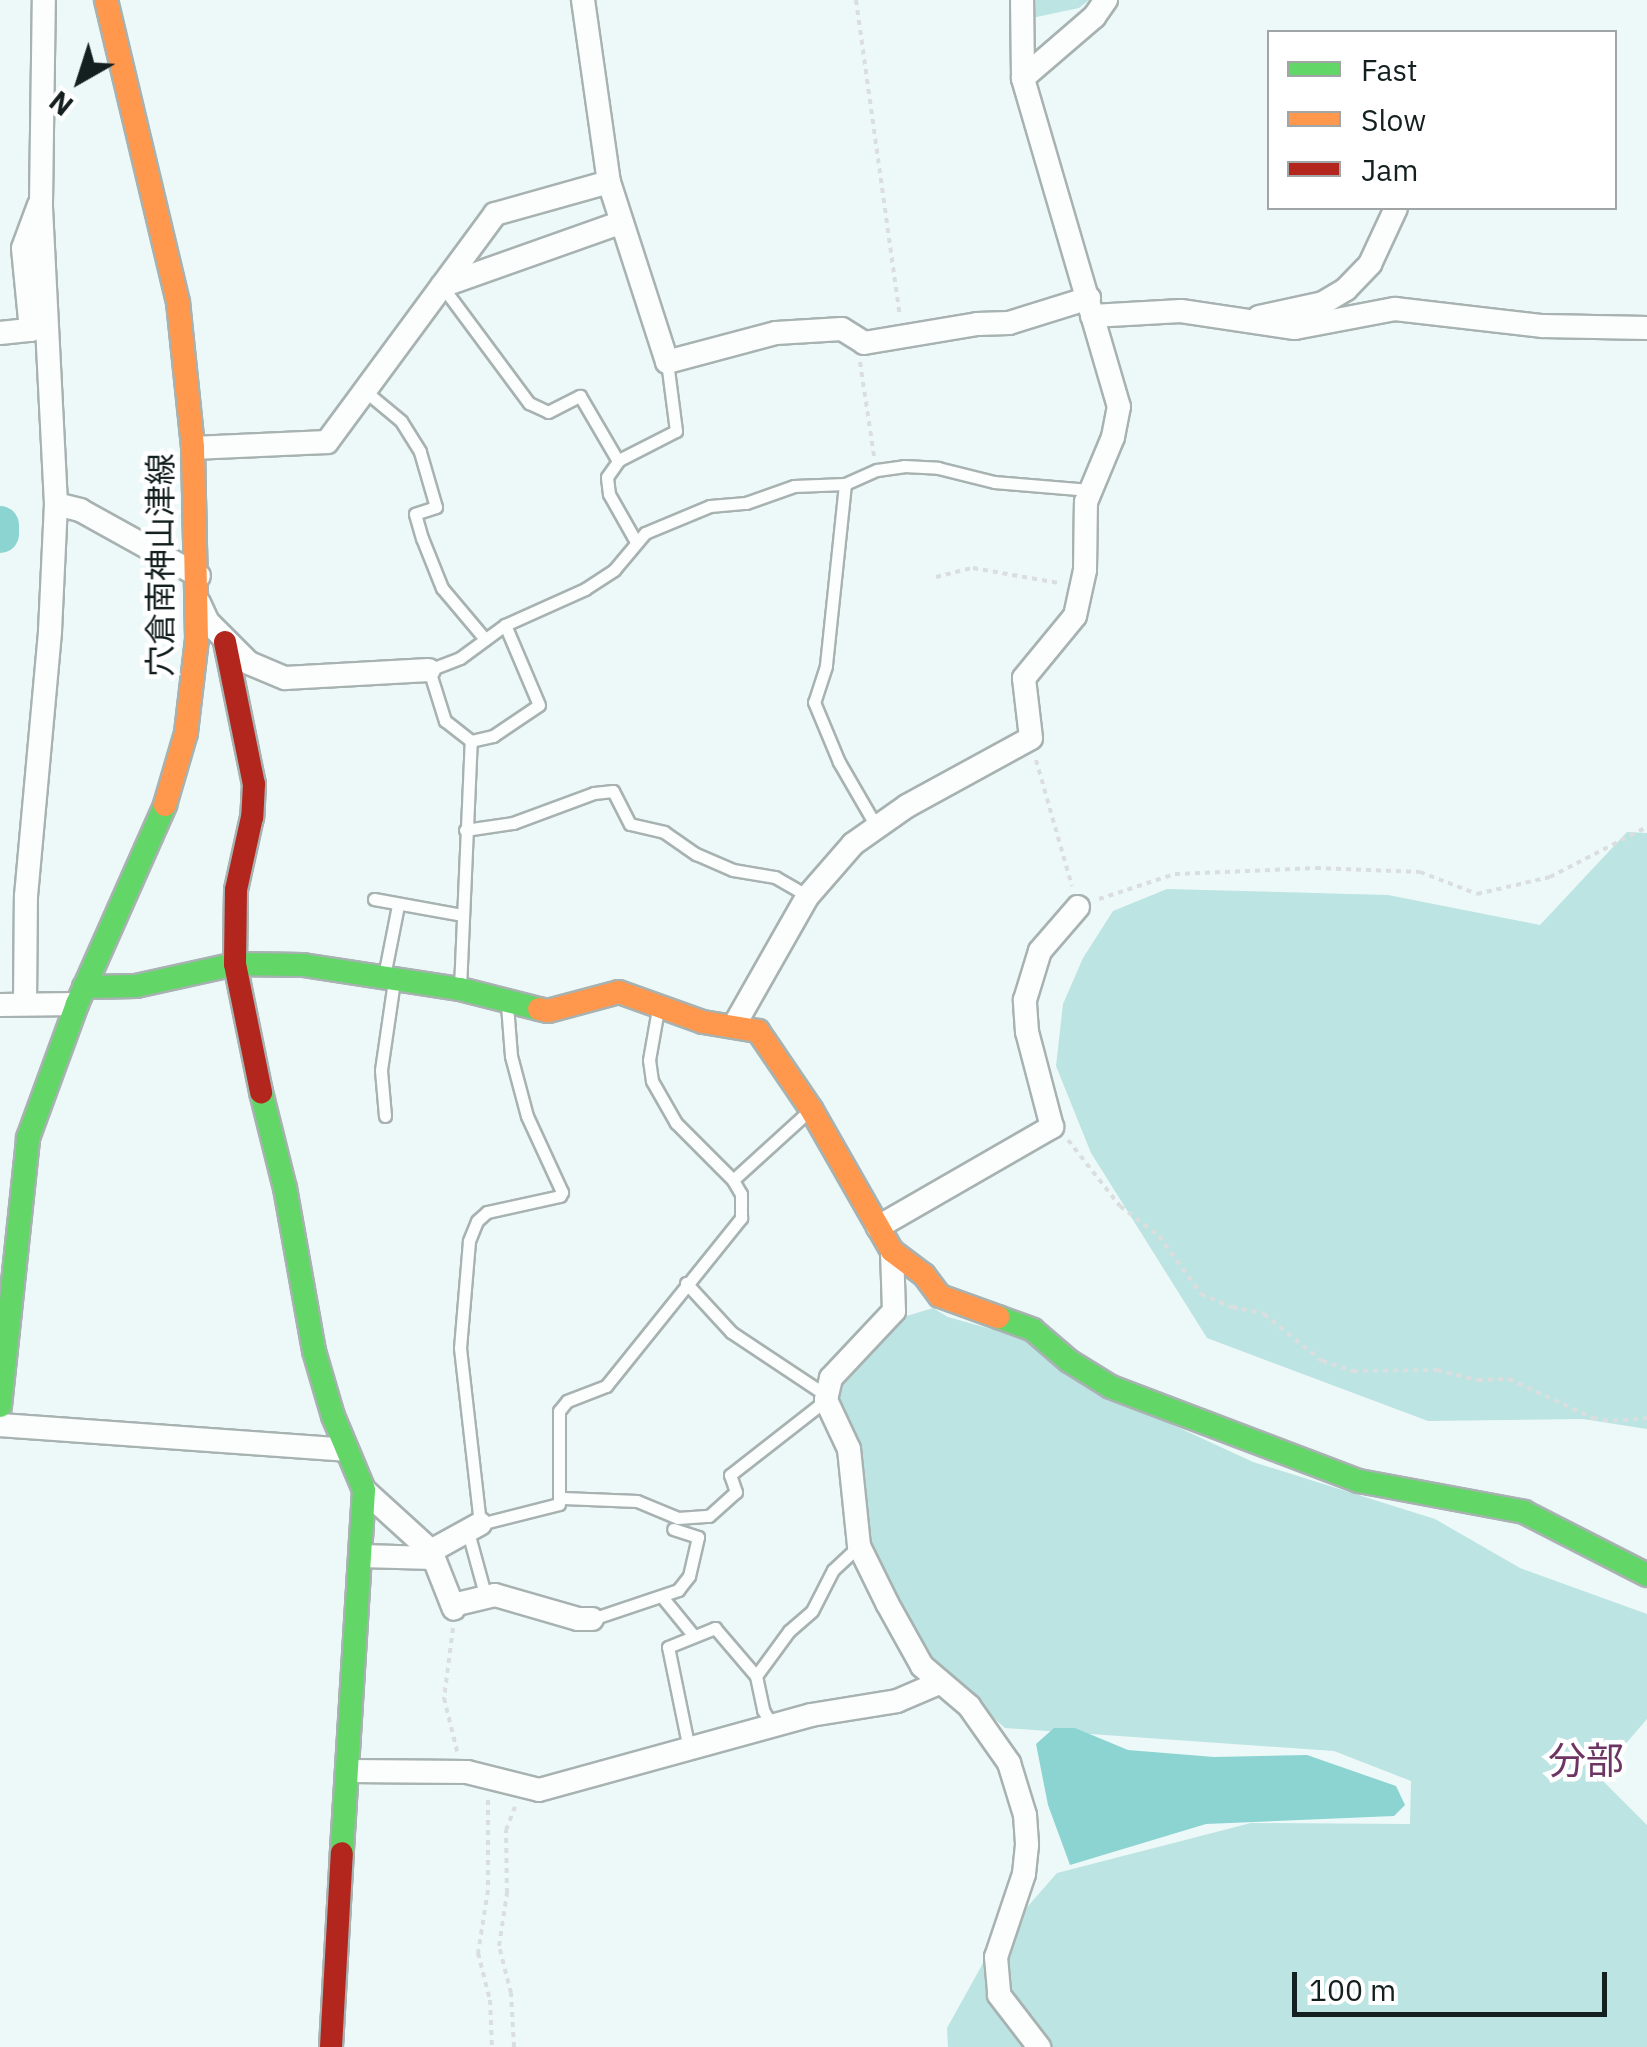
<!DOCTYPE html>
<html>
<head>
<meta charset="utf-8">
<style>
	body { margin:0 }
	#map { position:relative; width:1647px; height:2047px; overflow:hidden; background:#edf9f8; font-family:"IBM Plex Sans","Noto Sans JP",sans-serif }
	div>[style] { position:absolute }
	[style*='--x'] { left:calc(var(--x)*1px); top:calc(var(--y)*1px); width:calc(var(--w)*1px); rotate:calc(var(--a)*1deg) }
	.green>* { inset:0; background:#bce4e2 }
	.water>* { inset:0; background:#8cd4d1 }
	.river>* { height:38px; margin:-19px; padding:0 19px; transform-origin:19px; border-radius:19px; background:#8cd4d1 }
	.path>* { height:4px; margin-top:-2px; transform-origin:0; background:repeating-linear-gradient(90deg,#dadede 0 5px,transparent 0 10px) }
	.roads { filter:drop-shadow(2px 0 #a7b2b1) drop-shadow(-2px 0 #a7b2b1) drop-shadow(0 2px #a7b2b1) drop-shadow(0 -2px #a7b2b1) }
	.lane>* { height:11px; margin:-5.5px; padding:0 5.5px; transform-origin:5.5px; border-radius:5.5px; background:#fcfefe }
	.street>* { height:22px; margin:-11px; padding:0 11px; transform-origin:11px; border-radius:11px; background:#fcfefe }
	.fast>* { height:22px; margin:-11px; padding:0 11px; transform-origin:11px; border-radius:11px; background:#63d668 }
	.slow>* { height:22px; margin:-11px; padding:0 11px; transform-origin:11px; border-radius:11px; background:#ff974d }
	.jam>* { height:22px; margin:-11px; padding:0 11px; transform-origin:11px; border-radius:11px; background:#b3261e }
	span { translate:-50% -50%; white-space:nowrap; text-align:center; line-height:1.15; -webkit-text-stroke:9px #fff; paint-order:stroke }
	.street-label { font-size:32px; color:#141f1f }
	.quarter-label { font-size:38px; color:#6c3563 }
	.legend { position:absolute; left:1267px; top:30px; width:350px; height:180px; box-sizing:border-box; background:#fff; border:2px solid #a1a5a5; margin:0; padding:12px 18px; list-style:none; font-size:30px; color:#141f1f }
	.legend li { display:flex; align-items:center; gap:20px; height:50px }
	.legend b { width:50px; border:2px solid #a1a5a5 }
	.north { position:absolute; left:30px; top:30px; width:100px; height:100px; -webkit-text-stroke:8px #fff; paint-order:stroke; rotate:219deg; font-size:28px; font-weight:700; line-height:40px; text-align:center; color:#141f1f }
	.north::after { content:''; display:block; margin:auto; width:35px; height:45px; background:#141f1f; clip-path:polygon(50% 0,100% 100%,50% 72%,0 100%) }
	.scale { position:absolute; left:1292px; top:1972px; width:315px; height:45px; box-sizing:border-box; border:5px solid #141f1f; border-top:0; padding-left:12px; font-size:30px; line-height:35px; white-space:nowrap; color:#141f1f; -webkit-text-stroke:8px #fff; paint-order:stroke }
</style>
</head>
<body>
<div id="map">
	<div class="green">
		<div style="clip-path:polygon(1019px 0,1089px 0,1079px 8px,1027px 19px)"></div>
		<div style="clip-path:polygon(1627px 832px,1647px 833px,1647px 1429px,1583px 1419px,1428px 1421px,1207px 1338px,1091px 1153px,1056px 1066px,1063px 1004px,1083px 958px,1113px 911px,1167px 889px,1388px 895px,1540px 925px)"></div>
		<div style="clip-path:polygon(933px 1308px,948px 1317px,1020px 1337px,1095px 1389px,1253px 1462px,1435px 1519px,1520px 1568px,1647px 1614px,1647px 1719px,1598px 1776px,1647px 1825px,1647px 2047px,948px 2047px,947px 2028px,992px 1947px,1057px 1873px,1251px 1823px,1410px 1824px,1411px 1781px,1334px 1751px,1005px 1728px,931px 1663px,866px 1543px,837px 1398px,840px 1385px,864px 1355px,900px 1318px)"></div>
	</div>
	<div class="water">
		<div style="clip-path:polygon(1054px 1728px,1075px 1728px,1128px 1750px,1214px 1757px,1307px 1755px,1396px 1786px,1405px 1805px,1394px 1816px,1206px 1824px,1070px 1865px,1048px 1805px,1036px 1744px)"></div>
	</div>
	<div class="river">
		<div style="--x:0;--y:525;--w:9;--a:90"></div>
	</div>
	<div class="path">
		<div style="--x:856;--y:0;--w:320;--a:82.1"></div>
		<div style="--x:860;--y:362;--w:95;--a:81.5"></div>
		<div style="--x:936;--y:577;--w:38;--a:-14"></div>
		<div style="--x:973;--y:568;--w:87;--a:9.9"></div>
		<div style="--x:1036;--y:760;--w:131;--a:74.1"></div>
		<div style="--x:1099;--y:899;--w:80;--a:-18.2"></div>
		<div style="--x:1175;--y:874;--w:141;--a:-2.4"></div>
		<div style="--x:1316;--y:868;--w:104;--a:2.2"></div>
		<div style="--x:1420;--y:872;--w:61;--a:21.1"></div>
		<div style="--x:1477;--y:894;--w:75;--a:-13.1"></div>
		<div style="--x:1550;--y:877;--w:109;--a:-27.3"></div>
		<div style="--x:1068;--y:1140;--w:84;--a:51.8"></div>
		<div style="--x:1120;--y:1206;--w:49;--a:37.6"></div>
		<div style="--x:1159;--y:1236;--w:72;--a:54.1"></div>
		<div style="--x:1201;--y:1294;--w:34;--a:23"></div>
		<div style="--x:1232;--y:1307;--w:33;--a:12"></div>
		<div style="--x:1264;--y:1314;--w:75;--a:39"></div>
		<div style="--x:1322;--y:1361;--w:33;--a:18"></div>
		<div style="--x:1353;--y:1371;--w:84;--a:-0.7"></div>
		<div style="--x:1437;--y:1370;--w:42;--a:13.7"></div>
		<div style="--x:1478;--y:1380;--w:31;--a:-2"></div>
		<div style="--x:1509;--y:1379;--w:93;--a:24.9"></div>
		<div style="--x:1593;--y:1418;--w:20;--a:9"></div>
		<div style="--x:1613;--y:1421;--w:34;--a:-5"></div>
		<div style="--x:453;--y:1628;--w:71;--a:97.3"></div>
		<div style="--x:444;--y:1698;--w:55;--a:76.2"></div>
		<div style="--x:488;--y:1800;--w:90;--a:90"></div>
		<div style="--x:488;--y:1890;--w:64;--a:99"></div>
		<div style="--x:478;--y:1953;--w:49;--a:75.7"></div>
		<div style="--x:490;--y:2000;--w:47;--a:87.6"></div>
		<div style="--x:514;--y:2047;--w:54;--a:-93.2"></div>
		<div style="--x:511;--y:1993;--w:49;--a:-104.3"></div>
		<div style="--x:499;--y:1946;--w:54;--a:-81.4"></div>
		<div style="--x:507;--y:1893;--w:63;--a:-90.9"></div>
		<div style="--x:506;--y:1830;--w:25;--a:-69"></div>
	</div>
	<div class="roads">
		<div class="lane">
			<div style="--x:442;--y:286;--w:146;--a:53.4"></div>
			<div style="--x:529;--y:403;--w:21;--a:25"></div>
			<div style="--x:548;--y:412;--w:36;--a:-27"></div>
			<div style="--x:580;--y:396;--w:75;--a:59.7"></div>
			<div style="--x:365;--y:391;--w:47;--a:39.8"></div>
			<div style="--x:401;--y:421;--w:36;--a:58"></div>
			<div style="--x:420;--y:452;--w:57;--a:73.8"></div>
			<div style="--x:436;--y:507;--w:22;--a:162"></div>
			<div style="--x:415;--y:514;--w:25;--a:74"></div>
			<div style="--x:422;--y:538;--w:54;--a:68.2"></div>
			<div style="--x:442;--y:588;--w:67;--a:49.9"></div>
			<div style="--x:845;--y:484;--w:183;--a:96"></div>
			<div style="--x:826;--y:666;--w:38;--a:108"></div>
			<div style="--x:814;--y:702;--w:65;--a:67.4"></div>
			<div style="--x:839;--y:762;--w:74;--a:60"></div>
			<div style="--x:635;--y:540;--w:53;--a:-119.5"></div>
			<div style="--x:609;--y:494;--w:17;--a:-97"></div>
			<div style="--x:607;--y:477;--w:21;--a:-55"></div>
			<div style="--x:619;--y:460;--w:64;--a:-27"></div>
			<div style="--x:676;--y:431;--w:70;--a:-97.4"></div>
			<div style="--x:471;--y:741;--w:23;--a:-13"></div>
			<div style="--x:493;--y:736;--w:55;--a:-34"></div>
			<div style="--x:539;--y:705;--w:87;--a:-113"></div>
			<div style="--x:465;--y:830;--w:49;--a:-8.3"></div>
			<div style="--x:513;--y:823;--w:86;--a:-20.3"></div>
			<div style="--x:594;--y:793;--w:19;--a:-6"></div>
			<div style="--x:613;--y:791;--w:37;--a:63"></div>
			<div style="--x:630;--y:824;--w:35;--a:13"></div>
			<div style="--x:664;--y:832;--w:39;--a:35"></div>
			<div style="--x:696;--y:854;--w:40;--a:23.4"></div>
			<div style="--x:733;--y:870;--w:43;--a:9.5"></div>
			<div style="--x:775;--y:877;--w:38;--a:30"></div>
			<div style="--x:374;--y:899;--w:89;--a:10.3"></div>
			<div style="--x:384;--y:976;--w:72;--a:-78.8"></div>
			<div style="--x:460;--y:988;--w:247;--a:-87.5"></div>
			<div style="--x:471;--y:741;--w:33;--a:-142"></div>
			<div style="--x:445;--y:721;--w:53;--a:-107.4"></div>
			<div style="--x:429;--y:670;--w:33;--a:-21"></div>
			<div style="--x:460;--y:658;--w:56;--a:-36.3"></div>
			<div style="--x:505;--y:625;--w:88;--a:-24.2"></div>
			<div style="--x:585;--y:589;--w:35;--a:-33"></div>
			<div style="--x:614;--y:570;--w:48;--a:-50"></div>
			<div style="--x:645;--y:533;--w:70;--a:-22.6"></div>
			<div style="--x:710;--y:506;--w:36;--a:-5"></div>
			<div style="--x:746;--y:503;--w:51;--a:-19.5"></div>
			<div style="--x:794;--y:486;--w:51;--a:-2.2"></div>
			<div style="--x:845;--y:484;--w:35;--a:-24"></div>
			<div style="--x:877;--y:470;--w:27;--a:-8"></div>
			<div style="--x:904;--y:466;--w:34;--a:3"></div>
			<div style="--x:938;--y:468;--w:58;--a:14"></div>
			<div style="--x:994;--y:482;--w:96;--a:4.8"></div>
			<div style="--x:507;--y:1005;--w:51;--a:85.5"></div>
			<div style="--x:511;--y:1056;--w:62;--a:75.1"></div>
			<div style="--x:527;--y:1116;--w:84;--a:65.3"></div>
			<div style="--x:562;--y:1192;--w:4;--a:117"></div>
			<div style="--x:560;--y:1196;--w:75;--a:167.6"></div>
			<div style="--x:487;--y:1212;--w:13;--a:138"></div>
			<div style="--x:477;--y:1221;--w:22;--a:112"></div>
			<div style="--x:469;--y:1241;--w:107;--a:94.8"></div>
			<div style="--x:460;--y:1348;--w:177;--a:83.5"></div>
			<div style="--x:480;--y:1524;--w:81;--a:-14.2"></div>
			<div style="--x:559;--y:1504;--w:93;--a:-90"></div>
			<div style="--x:559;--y:1411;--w:13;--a:-51"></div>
			<div style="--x:567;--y:1401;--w:42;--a:-21"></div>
			<div style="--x:606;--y:1386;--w:216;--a:-51.2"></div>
			<div style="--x:741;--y:1218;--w:24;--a:-90"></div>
			<div style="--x:741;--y:1194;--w:16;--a:-120"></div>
			<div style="--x:733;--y:1180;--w:81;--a:-135"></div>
			<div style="--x:676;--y:1123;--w:48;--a:-119.7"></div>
			<div style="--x:652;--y:1081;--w:21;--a:-98"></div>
			<div style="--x:649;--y:1060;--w:52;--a:-80"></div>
			<div style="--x:385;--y:1116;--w:46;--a:-95"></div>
			<div style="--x:381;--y:1070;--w:90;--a:-81.7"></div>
			<div style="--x:733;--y:1180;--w:105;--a:-42.3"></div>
			<div style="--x:686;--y:1283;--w:67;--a:47.4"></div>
			<div style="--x:731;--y:1332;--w:114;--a:33.6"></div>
			<div style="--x:563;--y:1498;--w:74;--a:2.3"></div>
			<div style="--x:637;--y:1501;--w:44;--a:22.5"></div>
			<div style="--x:678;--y:1518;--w:31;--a:-4"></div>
			<div style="--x:709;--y:1516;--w:36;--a:-42"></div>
			<div style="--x:736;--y:1492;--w:18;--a:-109"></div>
			<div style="--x:730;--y:1475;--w:122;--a:-38"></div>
			<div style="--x:468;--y:1532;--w:64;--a:74.7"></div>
			<div style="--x:663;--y:1598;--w:49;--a:50.8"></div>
			<div style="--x:592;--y:1619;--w:91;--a:-18.6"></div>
			<div style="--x:678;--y:1590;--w:18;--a:-52"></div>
			<div style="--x:689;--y:1576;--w:40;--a:-77"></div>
			<div style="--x:698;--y:1537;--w:26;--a:-162"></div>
			<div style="--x:756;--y:1676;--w:56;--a:-53.7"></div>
			<div style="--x:789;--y:1631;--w:30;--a:-41"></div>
			<div style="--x:812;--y:1611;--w:46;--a:-62.9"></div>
			<div style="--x:833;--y:1570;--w:35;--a:-43"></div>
			<div style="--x:689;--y:1749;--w:104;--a:-101.6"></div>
			<div style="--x:668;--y:1647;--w:51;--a:-22"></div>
			<div style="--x:715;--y:1628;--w:63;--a:49.5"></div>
			<div style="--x:756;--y:1676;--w:35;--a:78"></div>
			<div style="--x:763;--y:1710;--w:17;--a:59"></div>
		</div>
		<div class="street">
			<div style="--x:583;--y:0;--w:184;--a:81.9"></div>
			<div style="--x:609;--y:182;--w:189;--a:72.1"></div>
			<div style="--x:667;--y:362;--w:113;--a:-14.9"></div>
			<div style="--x:776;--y:333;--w:66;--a:-3.5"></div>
			<div style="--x:842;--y:329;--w:26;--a:32"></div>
			<div style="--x:864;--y:343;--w:115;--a:-9.5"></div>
			<div style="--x:977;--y:324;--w:32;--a:-2"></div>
			<div style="--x:1009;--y:323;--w:84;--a:-17.4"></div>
			<div style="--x:1023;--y:78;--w:94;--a:-40.7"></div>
			<div style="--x:1094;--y:17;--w:21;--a:-55"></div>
			<div style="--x:442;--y:286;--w:189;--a:-19.5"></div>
			<div style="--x:1092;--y:316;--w:89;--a:-3.2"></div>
			<div style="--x:1181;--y:311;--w:115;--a:8.5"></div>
			<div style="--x:1295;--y:328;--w:102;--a:-10.8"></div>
			<div style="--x:1395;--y:309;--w:149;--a:6.6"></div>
			<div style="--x:1543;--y:326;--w:104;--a:1.1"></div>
			<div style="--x:1259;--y:317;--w:66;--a:-12.3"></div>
			<div style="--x:1323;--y:303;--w:27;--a:-31"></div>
			<div style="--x:1346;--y:289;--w:35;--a:-46"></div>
			<div style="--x:1370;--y:264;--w:62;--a:-65.1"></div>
			<div style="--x:0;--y:333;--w:31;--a:-6"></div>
			<div style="--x:31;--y:330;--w:82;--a:-95.6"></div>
			<div style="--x:23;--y:248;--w:46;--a:-69.6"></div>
			<div style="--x:193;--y:448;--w:134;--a:-2.6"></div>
			<div style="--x:327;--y:442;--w:283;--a:-53.6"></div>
			<div style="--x:495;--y:214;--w:118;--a:-15.7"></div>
			<div style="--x:56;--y:504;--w:25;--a:14"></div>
			<div style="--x:80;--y:510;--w:136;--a:29"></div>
			<div style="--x:199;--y:603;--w:21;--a:65"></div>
			<div style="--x:208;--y:622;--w:58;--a:45"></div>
			<div style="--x:249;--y:663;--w:39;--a:23"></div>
			<div style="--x:285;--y:678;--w:144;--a:-3.2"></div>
			<div style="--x:25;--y:1004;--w:108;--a:-89.5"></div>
			<div style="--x:26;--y:896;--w:266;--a:-84.8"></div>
			<div style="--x:50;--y:631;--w:127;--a:-87.3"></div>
			<div style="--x:56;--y:504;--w:301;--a:-92.9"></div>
			<div style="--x:41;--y:203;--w:203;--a:-89.2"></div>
			<div style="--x:0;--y:1005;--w:77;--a:-0.7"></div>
			<div style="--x:735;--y:1024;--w:146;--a:-60.4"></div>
			<div style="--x:807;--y:897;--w:70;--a:-49"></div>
			<div style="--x:853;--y:844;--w:66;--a:-35.1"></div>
			<div style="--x:907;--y:806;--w:141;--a:-28.7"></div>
			<div style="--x:1031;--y:738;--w:60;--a:-96.7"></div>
			<div style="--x:1024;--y:678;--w:80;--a:-50.6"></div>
			<div style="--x:1075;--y:616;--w:47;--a:-77.7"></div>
			<div style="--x:1085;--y:570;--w:68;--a:-89.2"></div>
			<div style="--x:1086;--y:502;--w:70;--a:-67.4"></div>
			<div style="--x:1113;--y:437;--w:31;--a:-79"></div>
			<div style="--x:1119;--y:407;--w:343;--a:-106.3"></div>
			<div style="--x:1023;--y:78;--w:78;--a:-90.7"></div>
			<div style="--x:878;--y:1227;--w:201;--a:-29.9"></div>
			<div style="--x:1052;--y:1127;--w:98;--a:-104.7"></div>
			<div style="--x:1027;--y:1032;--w:32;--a:-94"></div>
			<div style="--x:1025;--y:1000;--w:51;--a:-73"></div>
			<div style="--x:1040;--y:951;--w:58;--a:-49.2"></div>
			<div style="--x:892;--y:1251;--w:60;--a:88.1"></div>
			<div style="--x:894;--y:1311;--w:92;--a:133.2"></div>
			<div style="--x:831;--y:1378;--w:23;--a:103"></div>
			<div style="--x:826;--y:1400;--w:54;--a:64.9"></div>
			<div style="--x:849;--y:1449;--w:98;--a:84.1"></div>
			<div style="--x:859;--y:1546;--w:64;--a:63.8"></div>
			<div style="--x:887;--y:1603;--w:72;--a:60.9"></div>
			<div style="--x:922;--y:1666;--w:62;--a:40.4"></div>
			<div style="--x:969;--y:1706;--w:70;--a:54.9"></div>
			<div style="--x:1009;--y:1763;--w:54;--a:72.9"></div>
			<div style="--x:1025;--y:1815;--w:30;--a:86"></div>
			<div style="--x:1027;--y:1845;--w:29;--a:96"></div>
			<div style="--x:1024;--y:1874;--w:88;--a:108.6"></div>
			<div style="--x:996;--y:1957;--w:38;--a:85"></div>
			<div style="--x:999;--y:1995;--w:66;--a:52.4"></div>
			<div style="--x:0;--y:1425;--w:346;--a:4.1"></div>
			<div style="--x:364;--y:1490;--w:91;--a:42.3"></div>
			<div style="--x:431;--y:1551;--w:62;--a:68.4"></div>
			<div style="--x:431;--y:1551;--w:56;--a:-28.9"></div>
			<div style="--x:361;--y:1556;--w:73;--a:1.6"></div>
			<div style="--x:453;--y:1605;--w:43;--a:-13.4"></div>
			<div style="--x:495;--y:1595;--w:86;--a:16.1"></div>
			<div style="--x:578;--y:1619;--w:14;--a:0"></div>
			<div style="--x:350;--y:1771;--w:117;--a:0.5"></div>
			<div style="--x:467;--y:1772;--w:74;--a:14"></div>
			<div style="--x:539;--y:1790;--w:282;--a:-15.4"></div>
			<div style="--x:811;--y:1715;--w:87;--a:-9.2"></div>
			<div style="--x:897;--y:1701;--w:46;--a:-23.2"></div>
		</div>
		<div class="fast">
			<div style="--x:84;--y:987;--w:52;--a:-1.1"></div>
			<div style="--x:136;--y:986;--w:101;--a:-12.5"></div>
			<div style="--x:235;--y:964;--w:68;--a:0.8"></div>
			<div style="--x:303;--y:965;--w:159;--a:8.7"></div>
			<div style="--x:460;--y:989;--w:81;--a:14.2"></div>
			<div style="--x:261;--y:1092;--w:99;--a:76"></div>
			<div style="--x:285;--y:1188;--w:166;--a:79.9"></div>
			<div style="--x:314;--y:1351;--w:68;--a:73.7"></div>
			<div style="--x:333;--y:1416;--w:80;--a:67.3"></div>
			<div style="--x:364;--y:1490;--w:364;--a:93.5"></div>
			<div style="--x:998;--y:1317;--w:37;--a:20"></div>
			<div style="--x:1033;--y:1330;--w:48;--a:40.7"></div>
			<div style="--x:1069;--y:1361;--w:49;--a:31.8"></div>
			<div style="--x:1111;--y:1387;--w:265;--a:20.8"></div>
			<div style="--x:1359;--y:1481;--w:168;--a:10.6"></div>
			<div style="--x:1524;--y:1512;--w:138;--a:27.1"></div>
			<div style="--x:0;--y:1406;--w:269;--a:-84"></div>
			<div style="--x:28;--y:1138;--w:143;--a:-69.9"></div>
			<div style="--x:77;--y:1004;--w:218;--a:-66.1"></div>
		</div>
		<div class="slow">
			<div style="--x:106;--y:0;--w:310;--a:76.6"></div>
			<div style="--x:178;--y:302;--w:147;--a:84.1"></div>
			<div style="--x:193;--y:448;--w:191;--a:88.8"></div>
			<div style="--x:197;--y:639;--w:95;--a:96.7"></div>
			<div style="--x:186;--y:733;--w:75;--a:106.3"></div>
			<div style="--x:539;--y:1009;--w:9;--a:13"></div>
			<div style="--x:548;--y:1011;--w:73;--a:-15"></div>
			<div style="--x:619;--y:992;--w:89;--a:19.7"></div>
			<div style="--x:703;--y:1022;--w:56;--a:9.3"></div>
			<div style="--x:758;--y:1031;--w:94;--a:55.8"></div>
			<div style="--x:811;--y:1109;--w:163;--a:60.3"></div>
			<div style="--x:892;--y:1251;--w:40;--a:37"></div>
			<div style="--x:924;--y:1275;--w:26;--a:53"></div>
			<div style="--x:940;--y:1296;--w:62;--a:19.9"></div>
		</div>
		<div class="jam">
			<div style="--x:225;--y:642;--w:145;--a:78.5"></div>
			<div style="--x:254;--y:784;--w:33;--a:93"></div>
			<div style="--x:252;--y:817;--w:75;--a:102.4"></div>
			<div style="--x:236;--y:890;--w:74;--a:90.8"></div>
			<div style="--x:235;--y:964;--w:131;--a:78.5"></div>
			<div style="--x:331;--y:2047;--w:194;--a:-86.8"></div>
		</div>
	</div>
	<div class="street-label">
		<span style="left:160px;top:565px;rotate:-90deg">穴倉南神山津線</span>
	</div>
	<div class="quarter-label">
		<span style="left:1586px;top:1760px">分部</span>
	</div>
	<ul class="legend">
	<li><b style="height:12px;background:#63d668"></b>Fast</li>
	<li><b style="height:12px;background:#ff974d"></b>Slow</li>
	<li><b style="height:12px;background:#b3261e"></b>Jam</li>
	</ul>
	<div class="north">N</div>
	<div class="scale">100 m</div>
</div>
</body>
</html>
